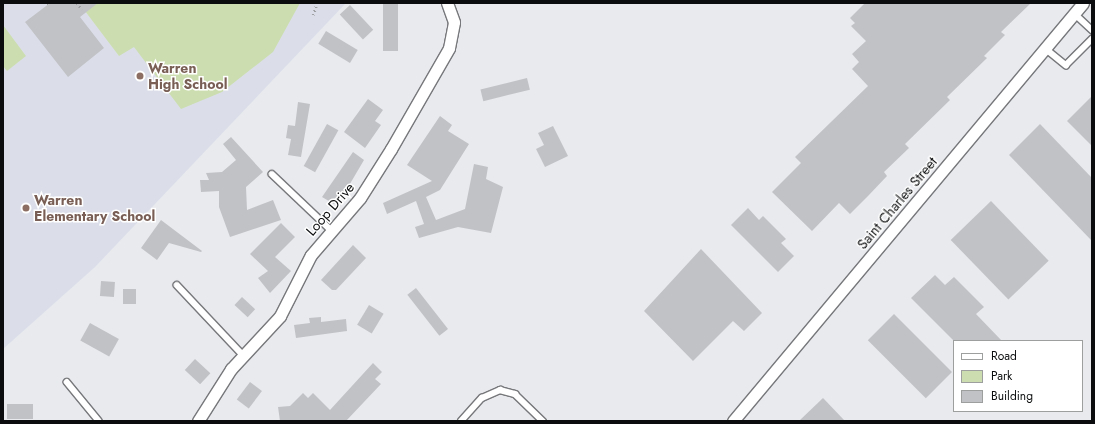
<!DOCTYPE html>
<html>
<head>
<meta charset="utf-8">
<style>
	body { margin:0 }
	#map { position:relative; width:1095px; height:424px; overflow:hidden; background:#e8eaee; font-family:Jost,sans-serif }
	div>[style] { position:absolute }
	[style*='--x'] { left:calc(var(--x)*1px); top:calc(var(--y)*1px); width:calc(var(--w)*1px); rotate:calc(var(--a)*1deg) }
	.built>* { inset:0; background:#dbdee9 }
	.green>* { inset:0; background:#ccdeaf }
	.building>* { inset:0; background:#c1c2c6; transform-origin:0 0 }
	.path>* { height:2.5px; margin-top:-1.25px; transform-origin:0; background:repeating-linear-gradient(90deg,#9d9ea1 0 1px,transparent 0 4px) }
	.roads { filter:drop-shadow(1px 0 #77787b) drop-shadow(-1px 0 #77787b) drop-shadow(0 1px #77787b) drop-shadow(0 -1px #77787b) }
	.lane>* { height:5.5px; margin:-2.75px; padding:0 2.75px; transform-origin:2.75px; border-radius:2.75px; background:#fff }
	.street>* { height:11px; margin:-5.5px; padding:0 5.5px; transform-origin:5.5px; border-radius:5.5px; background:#fff }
	.dots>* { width:11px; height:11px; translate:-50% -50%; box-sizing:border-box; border:2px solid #fff; border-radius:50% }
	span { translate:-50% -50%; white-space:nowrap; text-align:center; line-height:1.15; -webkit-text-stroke:3px #fff; paint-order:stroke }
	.education-label { font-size:14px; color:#785e54; font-weight:700 }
	.left { translate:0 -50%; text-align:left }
	.street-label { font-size:14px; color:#0b0c0d }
	.frame { position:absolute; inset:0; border:4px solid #0b0c0d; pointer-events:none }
	.legend { position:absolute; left:953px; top:340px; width:130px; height:72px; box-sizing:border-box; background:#fff; border:1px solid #9d9e9e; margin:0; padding:5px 7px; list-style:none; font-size:12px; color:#0b0c0d }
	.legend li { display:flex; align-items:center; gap:8px; height:20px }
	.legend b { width:20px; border:1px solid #9d9e9e }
</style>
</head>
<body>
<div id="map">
	<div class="built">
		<div style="clip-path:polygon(3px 3px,346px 3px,95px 267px,3px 349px)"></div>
	</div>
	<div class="green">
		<div style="clip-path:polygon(98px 3px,300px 3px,273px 52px,222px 92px,181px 109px,134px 47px,119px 56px,85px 11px)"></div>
		<div style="clip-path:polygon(3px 25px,26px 56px,7px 71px,3px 66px)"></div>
	</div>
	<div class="building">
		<div style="clip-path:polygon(50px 3px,98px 3px,80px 17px,104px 48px,68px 77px,25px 22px)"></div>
		<div style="left:383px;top:3px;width:15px;height:48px"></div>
		<div style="clip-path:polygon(865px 3px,1031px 3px,1001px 32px,1005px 35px,984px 56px,987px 58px,947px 97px,950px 100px,905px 144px,909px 148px,884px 172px,887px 176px,868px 196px,850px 214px,839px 203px,812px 231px,772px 192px,801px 163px,795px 157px,868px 86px,852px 69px,859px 62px,852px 54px,866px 41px,851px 26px,855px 23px,850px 18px)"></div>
		<div style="left:350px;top:5px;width:34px;height:14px;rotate:47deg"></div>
		<div style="left:326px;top:31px;width:37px;height:15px;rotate:31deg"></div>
		<div style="left:527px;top:78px;width:12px;height:48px;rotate:76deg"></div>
		<div style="clip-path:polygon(1092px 96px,1092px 146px,1067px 121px)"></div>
		<div style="clip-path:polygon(368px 99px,383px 110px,375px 121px,381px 125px,365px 148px,344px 132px)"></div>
		<div style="clip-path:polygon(298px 102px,310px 104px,301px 157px,288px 155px,291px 139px,286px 138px,288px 125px,295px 126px)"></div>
		<div style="clip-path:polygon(440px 116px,452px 125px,448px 131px,469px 144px,440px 190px,426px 197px,436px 220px,465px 209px,474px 164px,488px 167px,486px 179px,503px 187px,491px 233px,458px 227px,419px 238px,415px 227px,424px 224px,416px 201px,387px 214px,383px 203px,432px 181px,407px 165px)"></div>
		<div style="left:327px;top:124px;width:13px;height:48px;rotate:29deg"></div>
		<div style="clip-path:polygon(1040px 124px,1092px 178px,1092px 241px,1009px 155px)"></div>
		<div style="clip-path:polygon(553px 126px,568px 156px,545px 167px,536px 149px,544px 145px,538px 133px)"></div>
		<div style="clip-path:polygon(231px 137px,263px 172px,246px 187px,247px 210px,273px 200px,281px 220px,230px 237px,219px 207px,219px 191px,201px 192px,200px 180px,209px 180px,206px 173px,222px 172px,236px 160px,223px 144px)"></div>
		<div style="clip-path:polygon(353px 152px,364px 160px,344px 194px,342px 192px,334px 204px,322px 197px)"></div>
		<div style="left:991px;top:201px;width:83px;height:56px;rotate:46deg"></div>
		<div style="clip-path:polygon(748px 208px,759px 220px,763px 216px,786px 239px,781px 243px,794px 256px,778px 272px,731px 225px)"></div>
		<div style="clip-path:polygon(161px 220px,202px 251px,201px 252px,169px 243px,157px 260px,141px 248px)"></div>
		<div style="clip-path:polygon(281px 223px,295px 237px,275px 257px,291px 271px,270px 293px,258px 278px,268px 271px,250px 254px)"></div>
		<div style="clip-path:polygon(353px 245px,366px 258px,336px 290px,332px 290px,321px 280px)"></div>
		<div style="clip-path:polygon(701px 249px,762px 313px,744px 331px,733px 321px,693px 361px,644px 311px)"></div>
		<div style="clip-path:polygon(935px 275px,945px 285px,954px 277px,984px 307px,976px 314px,1002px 341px,954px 341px,911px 298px)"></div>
		<div style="left:101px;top:281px;width:14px;height:15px;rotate:4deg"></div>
		<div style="left:416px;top:288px;width:52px;height:11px;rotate:52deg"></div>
		<div style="left:123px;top:289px;width:13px;height:15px"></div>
		<div style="left:242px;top:297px;width:18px;height:11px;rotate:43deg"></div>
		<div style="left:369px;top:305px;width:17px;height:23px;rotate:31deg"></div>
		<div style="left:894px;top:314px;width:82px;height:37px;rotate:45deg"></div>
		<div style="clip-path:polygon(321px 317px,321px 322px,346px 319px,347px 331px,296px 338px,294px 325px,310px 323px,309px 318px)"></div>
		<div style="left:90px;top:323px;width:33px;height:20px;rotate:29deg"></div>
		<div style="left:195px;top:359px;width:21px;height:15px;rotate:43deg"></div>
		<div style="clip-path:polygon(373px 363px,382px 372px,375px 379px,381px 384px,346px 421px,280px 421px,278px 407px,290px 406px,303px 393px,308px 398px,313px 393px,330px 410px)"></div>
		<div style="left:250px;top:382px;width:15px;height:22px;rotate:37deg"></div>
		<div style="clip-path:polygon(823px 398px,845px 421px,799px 421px)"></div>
		<div style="left:7px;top:404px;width:26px;height:15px"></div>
	</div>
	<div class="path">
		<div style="--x:48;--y:3;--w:1;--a:45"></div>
		<div style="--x:77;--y:3;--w:8;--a:50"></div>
		<div style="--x:313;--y:15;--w:13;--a:-72"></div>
	</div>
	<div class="roads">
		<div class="lane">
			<div style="--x:1074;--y:13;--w:25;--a:43"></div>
			<div style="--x:1046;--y:49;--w:26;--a:39"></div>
			<div style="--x:1066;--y:65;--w:37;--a:-45"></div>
			<div style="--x:272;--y:174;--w:80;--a:43.5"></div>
			<div style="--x:177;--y:285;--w:96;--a:46.7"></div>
			<div style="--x:67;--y:382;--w:50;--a:50.6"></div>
			<div style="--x:461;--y:421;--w:31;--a:-48"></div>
			<div style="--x:482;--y:398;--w:20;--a:-24"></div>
			<div style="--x:500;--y:390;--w:16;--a:15"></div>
			<div style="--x:515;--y:394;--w:39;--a:44"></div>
		</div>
		<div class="street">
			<div style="--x:198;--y:421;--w:62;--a:-57.6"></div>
			<div style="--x:231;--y:369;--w:72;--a:-47.2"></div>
			<div style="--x:280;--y:316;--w:68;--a:-63.1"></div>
			<div style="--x:311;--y:255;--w:75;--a:-49.3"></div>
			<div style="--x:360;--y:198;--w:58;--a:-57.7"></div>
			<div style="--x:391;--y:149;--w:116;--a:-60.1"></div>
			<div style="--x:449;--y:48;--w:26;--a:-79"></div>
			<div style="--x:454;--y:22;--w:20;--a:-110"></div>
			<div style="--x:733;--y:421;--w:545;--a:-50.06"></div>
		</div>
	</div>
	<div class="dots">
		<div style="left:140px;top:76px;background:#8d6e63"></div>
		<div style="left:26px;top:208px;background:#8d6e63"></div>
	</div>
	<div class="education-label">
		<span class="left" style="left:148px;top:76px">Warren<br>High School</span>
		<span class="left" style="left:34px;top:208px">Warren<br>Elementary School</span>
	</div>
	<div class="street-label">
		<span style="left:897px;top:203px;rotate:-50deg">Saint Charles Street</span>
		<span style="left:330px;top:209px;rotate:-49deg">Loop Drive</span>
	</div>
	<div class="frame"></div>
	<ul class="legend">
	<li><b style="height:5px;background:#fff"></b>Road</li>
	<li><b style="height:11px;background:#ccdeaf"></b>Park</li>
	<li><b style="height:11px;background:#c1c2c6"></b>Building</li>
	</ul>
</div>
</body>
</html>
